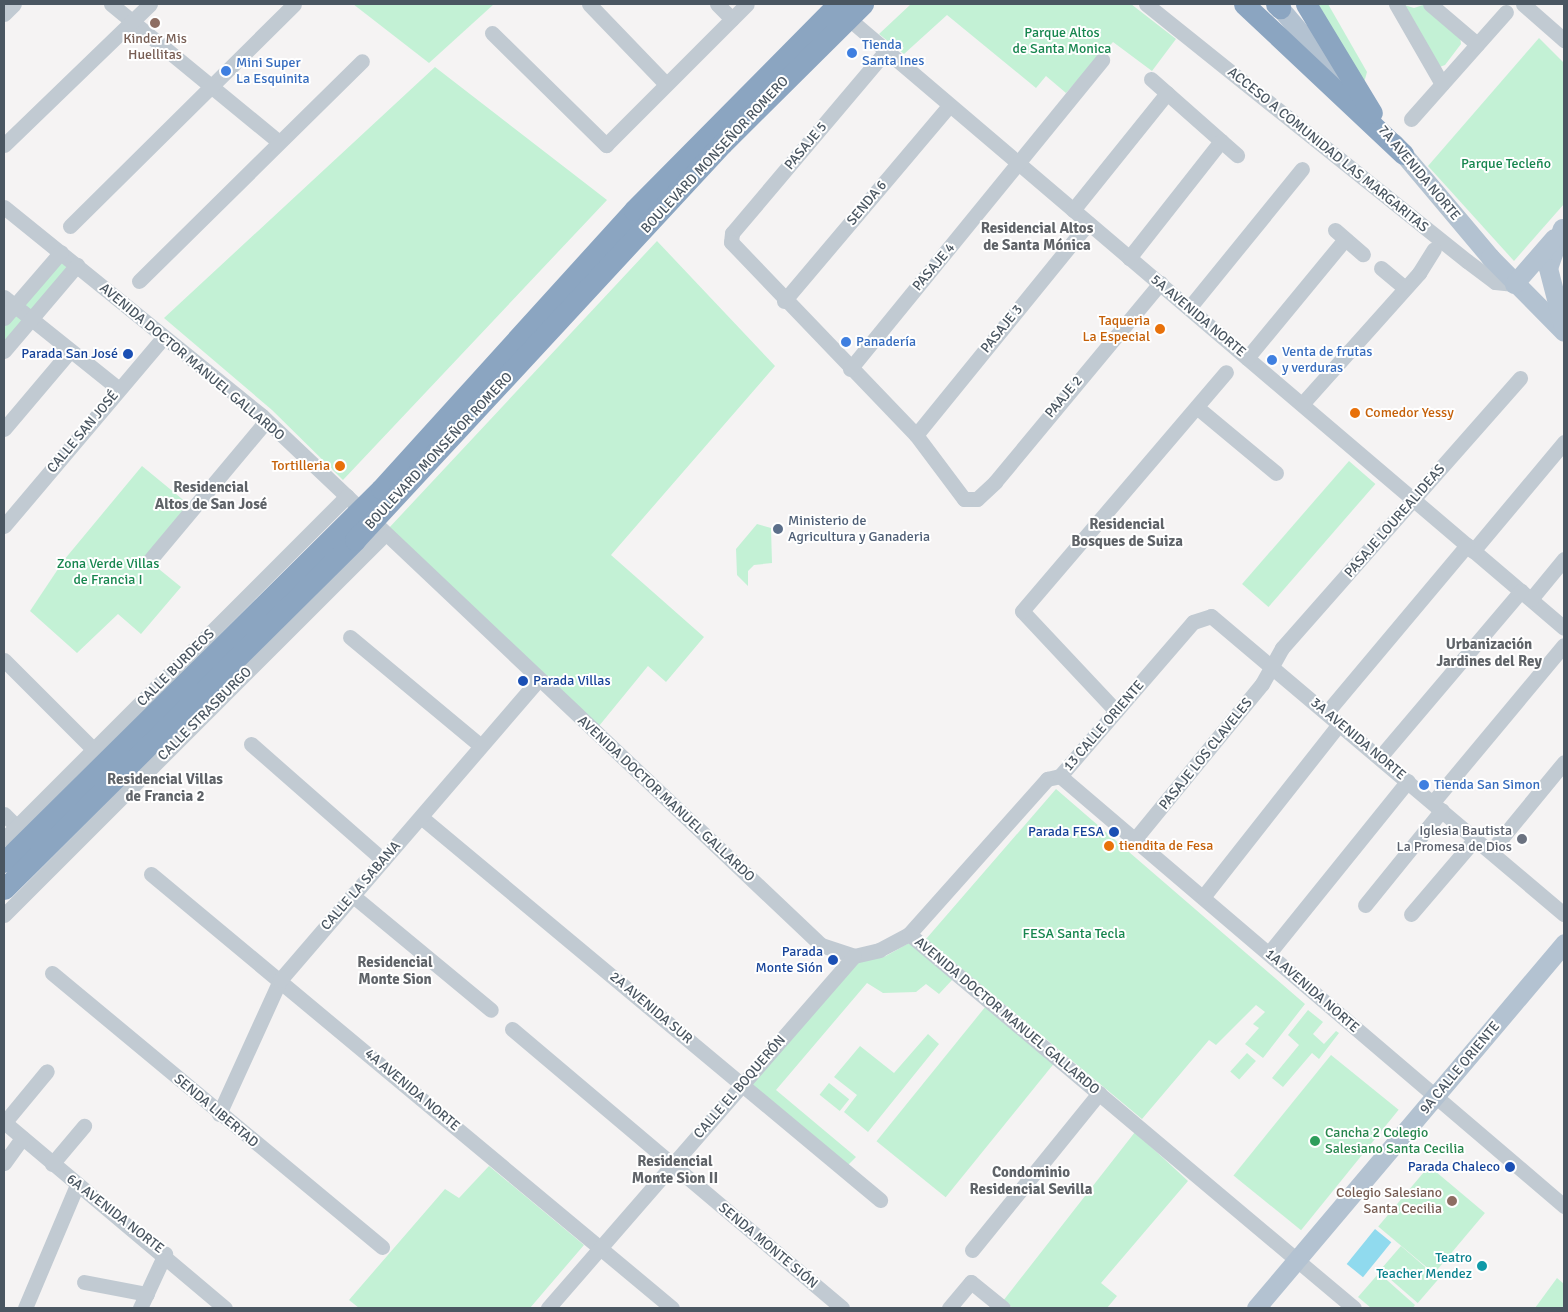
<!DOCTYPE html>
<html>
<head>
<meta charset="utf-8">
<style>
	body { margin:0 }
	#map { position:relative; width:1568px; height:1312px; overflow:hidden; background:#f5f3f3; font-family:Signika,sans-serif }
	div>[style] { position:absolute }
	[style*='--x'] { left:calc(var(--x)*1px); top:calc(var(--y)*1px); width:calc(var(--w)*1px); rotate:calc(var(--a)*1deg) }
	.green>* { inset:0; background:#c3f1d5; transform-origin:0 0 }
	.water>* { inset:0; background:#90daee; transform-origin:0 0 }
	.minor>* { height:15px; margin:-7.5px; padding:0 7.5px; transform-origin:7.5px; border-radius:7.5px; background:#c1cad2 }
	.major>* { height:19px; margin:-9.5px; padding:0 9.5px; transform-origin:9.5px; border-radius:9.5px; background:#b3c2d1 }
	.highway>* { height:21px; margin:-10.5px; padding:0 10.5px; transform-origin:10.5px; border-radius:10.5px; background:#8ba5c1 }
	.dots>* { width:14px; height:14px; translate:-50% -50%; box-sizing:border-box; border:2px solid #fff; border-radius:50% }
	span { translate:-50% -50%; white-space:nowrap; text-align:center; line-height:1.15; -webkit-text-stroke:4px #fff; paint-order:stroke }
	.park-label { font-size:14px; color:#17864f }
	.education-label { font-size:14px; color:#785e54 }
	.right { translate:-100% -50%; text-align:right }
	.shop-label { font-size:14px; color:#366cbe }
	.left { translate:0 -50%; text-align:left }
	.street-label { font-size:14px; color:#4a5661 }
	.food-label { font-size:14px; color:#c56008 }
	.transit-label { font-size:14px; color:#164399 }
	.service-label { font-size:14px; color:#4e5e75 }
	.worship-label { font-size:14px; color:#5b616d }
	.leisure-label { font-size:14px; color:#27864d }
	.culture-label { font-size:14px; color:#0d838f }
	.neighbourhood-label { font-size:15px; color:#5f6368; font-weight:700 }
	.frame { position:absolute; inset:0; border:5px solid #4a5661; pointer-events:none }
</style>
</head>
<body>
<div id="map">
	<div class="green">
		<div style="clip-path:polygon(353px 4px,494px 4px,429px 63px)"></div>
		<div style="clip-path:polygon(911px 4px,1131px 4px,1176px 39px,1152px 71px,1113px 42px,1066px 93px,1046px 76px,1036px 88px,947px 15px,904px 54px,879px 34px)"></div>
		<div style="clip-path:polygon(1312px 4px,1328px 4px,1367px 72px,1363px 86px)"></div>
		<div style="clip-path:polygon(1401px 4px,1414px 8px,1423px 5px,1460px 36px,1461px 44px,1445px 65px,1437px 68px)"></div>
		<div style="clip-path:polygon(1539px 38px,1564px 63px,1564px 204px,1514px 261px,1428px 166px)"></div>
		<div style="clip-path:polygon(435px 67px,607px 200px,343px 480px,272px 410px,164px 318px)"></div>
		<div style="clip-path:polygon(657px 241px,775px 366px,611px 555px,704px 637px,666px 682px,648px 666px,599px 726px,388px 529px)"></div>
		<div style="clip-path:polygon(56px 258px,72px 271px,4px 351px,4px 319px)"></div>
		<div style="left:1349px;top:461px;width:35px;height:163px;rotate:41deg"></div>
		<div style="clip-path:polygon(142px 466px,193px 508px,149px 561px,181px 587px,141px 634px,118px 614px,77px 653px,30px 611px,64px 560px)"></div>
		<div style="clip-path:polygon(757px 524px,771px 528px,772px 563px,754px 565px,748px 571px,748px 586px,737px 575px,736px 549px)"></div>
		<div style="clip-path:polygon(1056px 789px,1305px 1004px,1263px 1058px,1245px 1044px,1259px 1028px,1253px 1024px,1265px 1012px,1256px 1005px,1216px 1045px,1209px 1040px,1142px 1119px,926px 939px)"></div>
		<div style="clip-path:polygon(911px 942px,953px 979px,939px 994px,926px 984px,916px 992px,883px 993px,867px 983px,776px 1090px,856px 1157px,846px 1167px,748px 1084px,855px 962px,884px 957px)"></div>
		<div style="left:986px;top:1006px;width:89px;height:174px;rotate:39deg"></div>
		<div style="clip-path:polygon(1308px 1010px,1323px 1022px,1313px 1034px,1324px 1044px,1336px 1031px,1339px 1033px,1319px 1059px,1312px 1053px,1283px 1087px,1272px 1078px,1299px 1045px,1288px 1035px)"></div>
		<div style="clip-path:polygon(928px 1034px,939px 1044px,868px 1132px,844px 1112px,857px 1095px,834px 1077px,860px 1046px,894px 1073px)"></div>
		<div style="left:1247px;top:1053px;width:12px;height:25px;rotate:42deg"></div>
		<div style="left:1331px;top:1055px;width:87px;height:155px;rotate:39deg"></div>
		<div style="left:829px;top:1083px;width:26px;height:15px;rotate:39deg"></div>
		<div style="clip-path:polygon(1135px 1132px,1188px 1181px,1101px 1283px,1117px 1296px,1107px 1308px,1013px 1308px,1003px 1301px)"></div>
		<div style="clip-path:polygon(489px 1166px,584px 1245px,530px 1308px,359px 1308px,349px 1300px,445px 1189px,459px 1198px)"></div>
		<div style="left:1429px;top:1166px;width:73px;height:79px;rotate:40deg"></div>
		<div style="left:1401px;top:1246px;width:50px;height:32px;rotate:41deg"></div>
		<div style="clip-path:polygon(1379px 1273px,1415px 1305px,1413px 1308px,1371px 1308px,1358px 1297px)"></div>
		<div style="clip-path:polygon(1557px 1278px,1564px 1284px,1564px 1308px,1535px 1308px)"></div>
	</div>
	<div class="water">
		<div style="left:1375px;top:1229px;width:21px;height:45px;rotate:39deg"></div>
	</div>
	<div class="minor">
		<div style="--x:111;--y:4;--w:217;--a:39.4"></div>
		<div style="--x:589;--y:4;--w:111;--a:46.1"></div>
		<div style="--x:717;--y:4;--w:21;--a:45"></div>
		<div style="--x:1146;--y:4;--w:411;--a:38.7"></div>
		<div style="--x:1467;--y:261;--w:35;--a:37"></div>
		<div style="--x:1495;--y:282;--w:19;--a:6"></div>
		<div style="--x:1396;--y:4;--w:92;--a:60.1"></div>
		<div style="--x:1430;--y:4;--w:62;--a:40.4"></div>
		<div style="--x:1523;--y:4;--w:55;--a:41.3"></div>
		<div style="--x:842;--y:13;--w:948;--a:40.42"></div>
		<div style="--x:4;--y:14;--w:14;--a:-45"></div>
		<div style="--x:492;--y:33;--w:160;--a:44.5"></div>
		<div style="--x:606;--y:145;--w:199;--a:-45"></div>
		<div style="--x:885;--y:52;--w:237;--a:130.2"></div>
		<div style="--x:732;--y:233;--w:9;--a:96"></div>
		<div style="--x:731;--y:242;--w:267;--a:46.2"></div>
		<div style="--x:916;--y:435;--w:80;--a:53.1"></div>
		<div style="--x:964;--y:499;--w:13;--a:0"></div>
		<div style="--x:977;--y:499;--w:25;--a:-43"></div>
		<div style="--x:995;--y:482;--w:259;--a:-50.3"></div>
		<div style="--x:1151;--y:79;--w:115;--a:41.5"></div>
		<div style="--x:1411;--y:119;--w:143;--a:-48.4"></div>
		<div style="--x:4;--y:145;--w:203;--a:-44"></div>
		<div style="--x:4;--y:207;--w:332;--a:39"></div>
		<div style="--x:262;--y:416;--w:770;--a:43.42"></div>
		<div style="--x:821;--y:945;--w:35;--a:18"></div>
		<div style="--x:854;--y:956;--w:26;--a:-13"></div>
		<div style="--x:879;--y:950;--w:34;--a:-28"></div>
		<div style="--x:909;--y:934;--w:208;--a:-48.3"></div>
		<div style="--x:1047;--y:779;--w:13;--a:-13"></div>
		<div style="--x:1060;--y:776;--w:203;--a:-49.2"></div>
		<div style="--x:1193;--y:622;--w:19;--a:-18"></div>
		<div style="--x:1211;--y:616;--w:462;--a:40.2"></div>
		<div style="--x:1073;--y:210;--w:150;--a:-51.2"></div>
		<div style="--x:70;--y:226;--w:315;--a:-44.7"></div>
		<div style="--x:1335;--y:230;--w:37;--a:41"></div>
		<div style="--x:1129;--y:258;--w:149;--a:-51.8"></div>
		<div style="--x:1381;--y:268;--w:30;--a:40"></div>
		<div style="--x:139;--y:281;--w:313;--a:-44.6"></div>
		<div style="--x:4;--y:297;--w:147;--a:38.7"></div>
		<div style="--x:784;--y:301;--w:255;--a:-49.8"></div>
		<div style="--x:1189;--y:308;--w:179;--a:-50.9"></div>
		<div style="--x:4;--y:318;--w:87;--a:-49.2"></div>
		<div style="--x:4;--y:351;--w:113;--a:-49.7"></div>
		<div style="--x:1247;--y:358;--w:154;--a:-50.5"></div>
		<div style="--x:850;--y:369;--w:399;--a:-50.8"></div>
		<div style="--x:1302;--y:404;--w:176;--a:-48.2"></div>
		<div style="--x:1419;--y:273;--w:28;--a:-58"></div>
		<div style="--x:1199;--y:409;--w:100;--a:39.7"></div>
		<div style="--x:4;--y:429;--w:102;--a:-49.8"></div>
		<div style="--x:916;--y:435;--w:273;--a:-50.9"></div>
		<div style="--x:4;--y:526;--w:246;--a:-49.8"></div>
		<div style="--x:1473;--y:551;--w:142;--a:-50.1"></div>
		<div style="--x:149;--y:561;--w:182;--a:-50.1"></div>
		<div style="--x:1531;--y:599;--w:52;--a:-50.5"></div>
		<div style="--x:350;--y:637;--w:170;--a:39.8"></div>
		<div style="--x:4;--y:660;--w:127;--a:45"></div>
		<div style="--x:1116;--y:711;--w:137;--a:-133.2"></div>
		<div style="--x:1022;--y:611;--w:314;--a:-49.5"></div>
		<div style="--x:1327;--y:712;--w:218;--a:-50"></div>
		<div style="--x:251;--y:744;--w:176;--a:41.3"></div>
		<div style="--x:1380;--y:757;--w:218;--a:-49.7"></div>
		<div style="--x:1060;--y:776;--w:663;--a:40.47"></div>
		<div style="--x:1433;--y:802;--w:204;--a:-50.2"></div>
		<div style="--x:4;--y:814;--w:17;--a:45"></div>
		<div style="--x:421;--y:817;--w:598;--a:39.84"></div>
		<div style="--x:4;--y:839;--w:485;--a:-45"></div>
		<div style="--x:1135;--y:839;--w:200;--a:-50.7"></div>
		<div style="--x:1262;--y:684;--w:41;--a:-60.9"></div>
		<div style="--x:1282;--y:648;--w:360;--a:-48.6"></div>
		<div style="--x:1491;--y:851;--w:115;--a:-50.6"></div>
		<div style="--x:151;--y:874;--w:678;--a:39.79"></div>
		<div style="--x:352;--y:895;--w:180;--a:39.6"></div>
		<div style="--x:1203;--y:897;--w:221;--a:-51.8"></div>
		<div style="--x:1365;--y:905;--w:122;--a:-51"></div>
		<div style="--x:1411;--y:914;--w:100;--a:-49.5"></div>
		<div style="--x:4;--y:915;--w:539;--a:-45"></div>
		<div style="--x:909;--y:934;--w:581;--a:40.05"></div>
		<div style="--x:1269;--y:953;--w:221;--a:-51.1"></div>
		<div style="--x:52;--y:973;--w:429;--a:39.7"></div>
		<div style="--x:512;--y:1029;--w:432;--a:40.2"></div>
		<div style="--x:219;--y:1114;--w:147;--a:-65.5"></div>
		<div style="--x:280;--y:980;--w:396;--a:-49.3"></div>
		<div style="--x:4;--y:1122;--w:289;--a:40.1"></div>
		<div style="--x:4;--y:1123;--w:67;--a:-50.4"></div>
		<div style="--x:4;--y:1163;--w:31;--a:-54"></div>
		<div style="--x:52;--y:1164;--w:50;--a:-49.9"></div>
		<div style="--x:972;--y:1250;--w:202;--a:-51"></div>
		<div style="--x:84;--y:1282;--w:64;--a:10.8"></div>
		<div style="--x:25;--y:1308;--w:134;--a:-67.1"></div>
		<div style="--x:140;--y:1308;--w:60;--a:-65.2"></div>
		<div style="--x:548;--y:1308;--w:466;--a:-49"></div>
		<div style="--x:949;--y:1308;--w:34;--a:-50"></div>
		<div style="--x:971;--y:1282;--w:41;--a:39.1"></div>
	</div>
	<div class="major">
		<div style="--x:1280;--y:8;--w:116;--a:49.9"></div>
		<div style="--x:1394;--y:143;--w:149;--a:49.9"></div>
		<div style="--x:1490;--y:257;--w:105;--a:45.4"></div>
		<div style="--x:1562;--y:228;--w:42;--a:109.3"></div>
		<div style="--x:1548;--y:268;--w:64;--a:75.5"></div>
		<div style="--x:1514;--y:284;--w:61;--a:-49"></div>
		<div style="--x:1256;--y:1308;--w:478;--a:-49.8"></div>
	</div>
	<div class="highway">
		<div style="--x:1244;--y:4;--w:219;--a:43.3"></div>
		<div style="--x:1276;--y:4;--w:6;--a:45"></div>
		<div style="--x:1306;--y:4;--w:127;--a:58.8"></div>
		<div style="--x:4;--y:862;--w:530;--a:-44.69"></div>
		<div style="--x:381;--y:489;--w:377;--a:-47.8"></div>
		<div style="--x:634;--y:210;--w:290;--a:-45.3"></div>
		<div style="--x:4;--y:889;--w:495;--a:-44.8"></div>
		<div style="--x:355;--y:540;--w:540;--a:-47.18"></div>
		<div style="--x:722;--y:144;--w:199;--a:-44.8"></div>
	</div>
	<div class="dots">
		<div style="left:155px;top:23px;background:#8d6e63"></div>
		<div style="left:852px;top:53px;background:#3f7fe0"></div>
		<div style="left:226px;top:71px;background:#3f7fe0"></div>
		<div style="left:1160px;top:329px;background:#e8710a"></div>
		<div style="left:846px;top:342px;background:#3f7fe0"></div>
		<div style="left:128px;top:354px;background:#1a4fb4"></div>
		<div style="left:1272px;top:360px;background:#3f7fe0"></div>
		<div style="left:1355px;top:413px;background:#e8710a"></div>
		<div style="left:340px;top:466px;background:#e8710a"></div>
		<div style="left:778px;top:529px;background:#5c6f8a"></div>
		<div style="left:523px;top:681px;background:#1a4fb4"></div>
		<div style="left:1424px;top:785px;background:#3f7fe0"></div>
		<div style="left:1114px;top:832px;background:#1a4fb4"></div>
		<div style="left:1522px;top:839px;background:#6b7280"></div>
		<div style="left:1109px;top:846px;background:#e8710a"></div>
		<div style="left:833px;top:960px;background:#1a4fb4"></div>
		<div style="left:1315px;top:1141px;background:#2e9e5b"></div>
		<div style="left:1510px;top:1167px;background:#1a4fb4"></div>
		<div style="left:1452px;top:1201px;background:#8d6e63"></div>
		<div style="left:1482px;top:1266px;background:#0f9aa8"></div>
	</div>
	<div class="park-label">
		<span style="left:1062px;top:41px">Parque Altos<br>de Santa Monica</span>
		<span style="left:1506px;top:164px">Parque Tecleño</span>
		<span style="left:108px;top:572px">Zona Verde Villas<br>de Francia I</span>
		<span style="left:1074px;top:934px">FESA Santa Tecla</span>
	</div>
	<div class="education-label">
		<span style="left:155px;top:47px">Kinder Mis<br>Huellitas</span>
		<span class="right" style="left:1442px;top:1201px">Colegio Salesiano<br>Santa Cecilia</span>
	</div>
	<div class="shop-label">
		<span class="left" style="left:862px;top:53px">Tienda<br>Santa Ines</span>
		<span class="left" style="left:236px;top:71px">Mini Super<br>La Esquinita</span>
		<span class="left" style="left:856px;top:342px">Panadería</span>
		<span class="left" style="left:1282px;top:360px">Venta de frutas<br>y verduras</span>
		<span class="left" style="left:1434px;top:785px">Tienda San Simon</span>
	</div>
	<div class="street-label">
		<span style="left:806px;top:146px;rotate:-50deg">PASAJE 5</span>
		<span style="left:1328px;top:150px;rotate:39deg">ACCESO A COMUNIDAD LAS MARGARITAS</span>
		<span style="left:715px;top:155px;rotate:-47deg">BOULEVARD MONSEÑOR ROMERO</span>
		<span style="left:1419px;top:173px;rotate:50deg">7A AVENIDA NORTE</span>
		<span style="left:867px;top:203px;rotate:-50deg">SENDA 6</span>
		<span style="left:934px;top:267px;rotate:-50deg">PASAJE 4</span>
		<span style="left:1198px;top:316px;rotate:40deg">5A AVENIDA NORTE</span>
		<span style="left:1002px;top:329px;rotate:-51deg">PASAJE 3</span>
		<span style="left:192px;top:362px;rotate:40deg">AVENIDA DOCTOR MANUEL GALLARDO</span>
		<span style="left:1064px;top:397px;rotate:-50deg">PAAJE 2</span>
		<span style="left:83px;top:432px;rotate:-50deg">CALLE SAN JOSÉ</span>
		<span style="left:439px;top:451px;rotate:-47deg">BOULEVARD MONSEÑOR ROMERO</span>
		<span style="left:1395px;top:521px;rotate:-49deg">PASAJE LOUREALIDEAS</span>
		<span style="left:176px;top:668px;rotate:-45deg">CALLE BURDEOS</span>
		<span style="left:205px;top:714px;rotate:-45deg">CALLE STRASBURGO</span>
		<span style="left:1104px;top:726px;rotate:-49deg">13 CALLE ORIENTE</span>
		<span style="left:1358px;top:739px;rotate:40deg">3A AVENIDA NORTE</span>
		<span style="left:1206px;top:754px;rotate:-51deg">PASAJE LOS CLAVELES</span>
		<span style="left:666px;top:799px;rotate:43deg">AVENIDA DOCTOR MANUEL GALLARDO</span>
		<span style="left:361px;top:886px;rotate:-49deg">CALLE LA SABANA</span>
		<span style="left:1312px;top:991px;rotate:41deg">1A AVENIDA NORTE</span>
		<span style="left:651px;top:1008px;rotate:40deg">2A AVENIDA SUR</span>
		<span style="left:1007px;top:1016px;rotate:40deg">AVENIDA DOCTOR MANUEL GALLARDO</span>
		<span style="left:1460px;top:1068px;rotate:-50deg">9A CALLE ORIENTE</span>
		<span style="left:740px;top:1087px;rotate:-49deg">CALLE EL BOQUERÓN</span>
		<span style="left:412px;top:1090px;rotate:40deg">4A AVENIDA NORTE</span>
		<span style="left:216px;top:1111px;rotate:40deg">SENDA LIBERTAD</span>
		<span style="left:115px;top:1214px;rotate:38deg">6A AVENIDA NORTE</span>
		<span style="left:768px;top:1246px;rotate:40deg">SENDA MONTE SIÓN</span>
	</div>
	<div class="food-label">
		<span class="right" style="left:1150px;top:329px">Taqueria<br>La Especial</span>
		<span class="left" style="left:1365px;top:413px">Comedor Yessy</span>
		<span class="right" style="left:330px;top:466px">Tortilleria</span>
		<span class="left" style="left:1119px;top:846px">tiendita de Fesa</span>
	</div>
	<div class="transit-label">
		<span class="right" style="left:118px;top:354px">Parada San José</span>
		<span class="left" style="left:533px;top:681px">Parada Villas</span>
		<span class="right" style="left:1104px;top:832px">Parada FESA</span>
		<span class="right" style="left:823px;top:960px">Parada<br>Monte Sión</span>
		<span class="right" style="left:1500px;top:1167px">Parada Chaleco</span>
	</div>
	<div class="service-label">
		<span class="left" style="left:788px;top:529px">Ministerio de<br>Agricultura y Ganaderia</span>
	</div>
	<div class="worship-label">
		<span class="right" style="left:1512px;top:839px">Iglesia Bautista<br>La Promesa de Dios</span>
	</div>
	<div class="leisure-label">
		<span class="left" style="left:1325px;top:1141px">Cancha 2 Colegio<br>Salesiano Santa Cecilia</span>
	</div>
	<div class="culture-label">
		<span class="right" style="left:1472px;top:1266px">Teatro<br>Teacher Mendez</span>
	</div>
	<div class="neighbourhood-label">
		<span style="left:1037px;top:237px">Residencial Altos<br>de Santa Mónica</span>
		<span style="left:211px;top:496px">Residencial<br>Altos de San José</span>
		<span style="left:1127px;top:533px">Residencial<br>Bosques de Suiza</span>
		<span style="left:1489px;top:653px">Urbanización<br>Jardines del Rey</span>
		<span style="left:165px;top:788px">Residencial Villas<br>de Francia 2</span>
		<span style="left:395px;top:971px">Residencial<br>Monte Sion</span>
		<span style="left:675px;top:1170px">Residencial<br>Monte Sion II</span>
		<span style="left:1031px;top:1181px">Condominio<br>Residencial Sevilla</span>
	</div>
	<div class="frame"></div>
</div>
</body>
</html>
